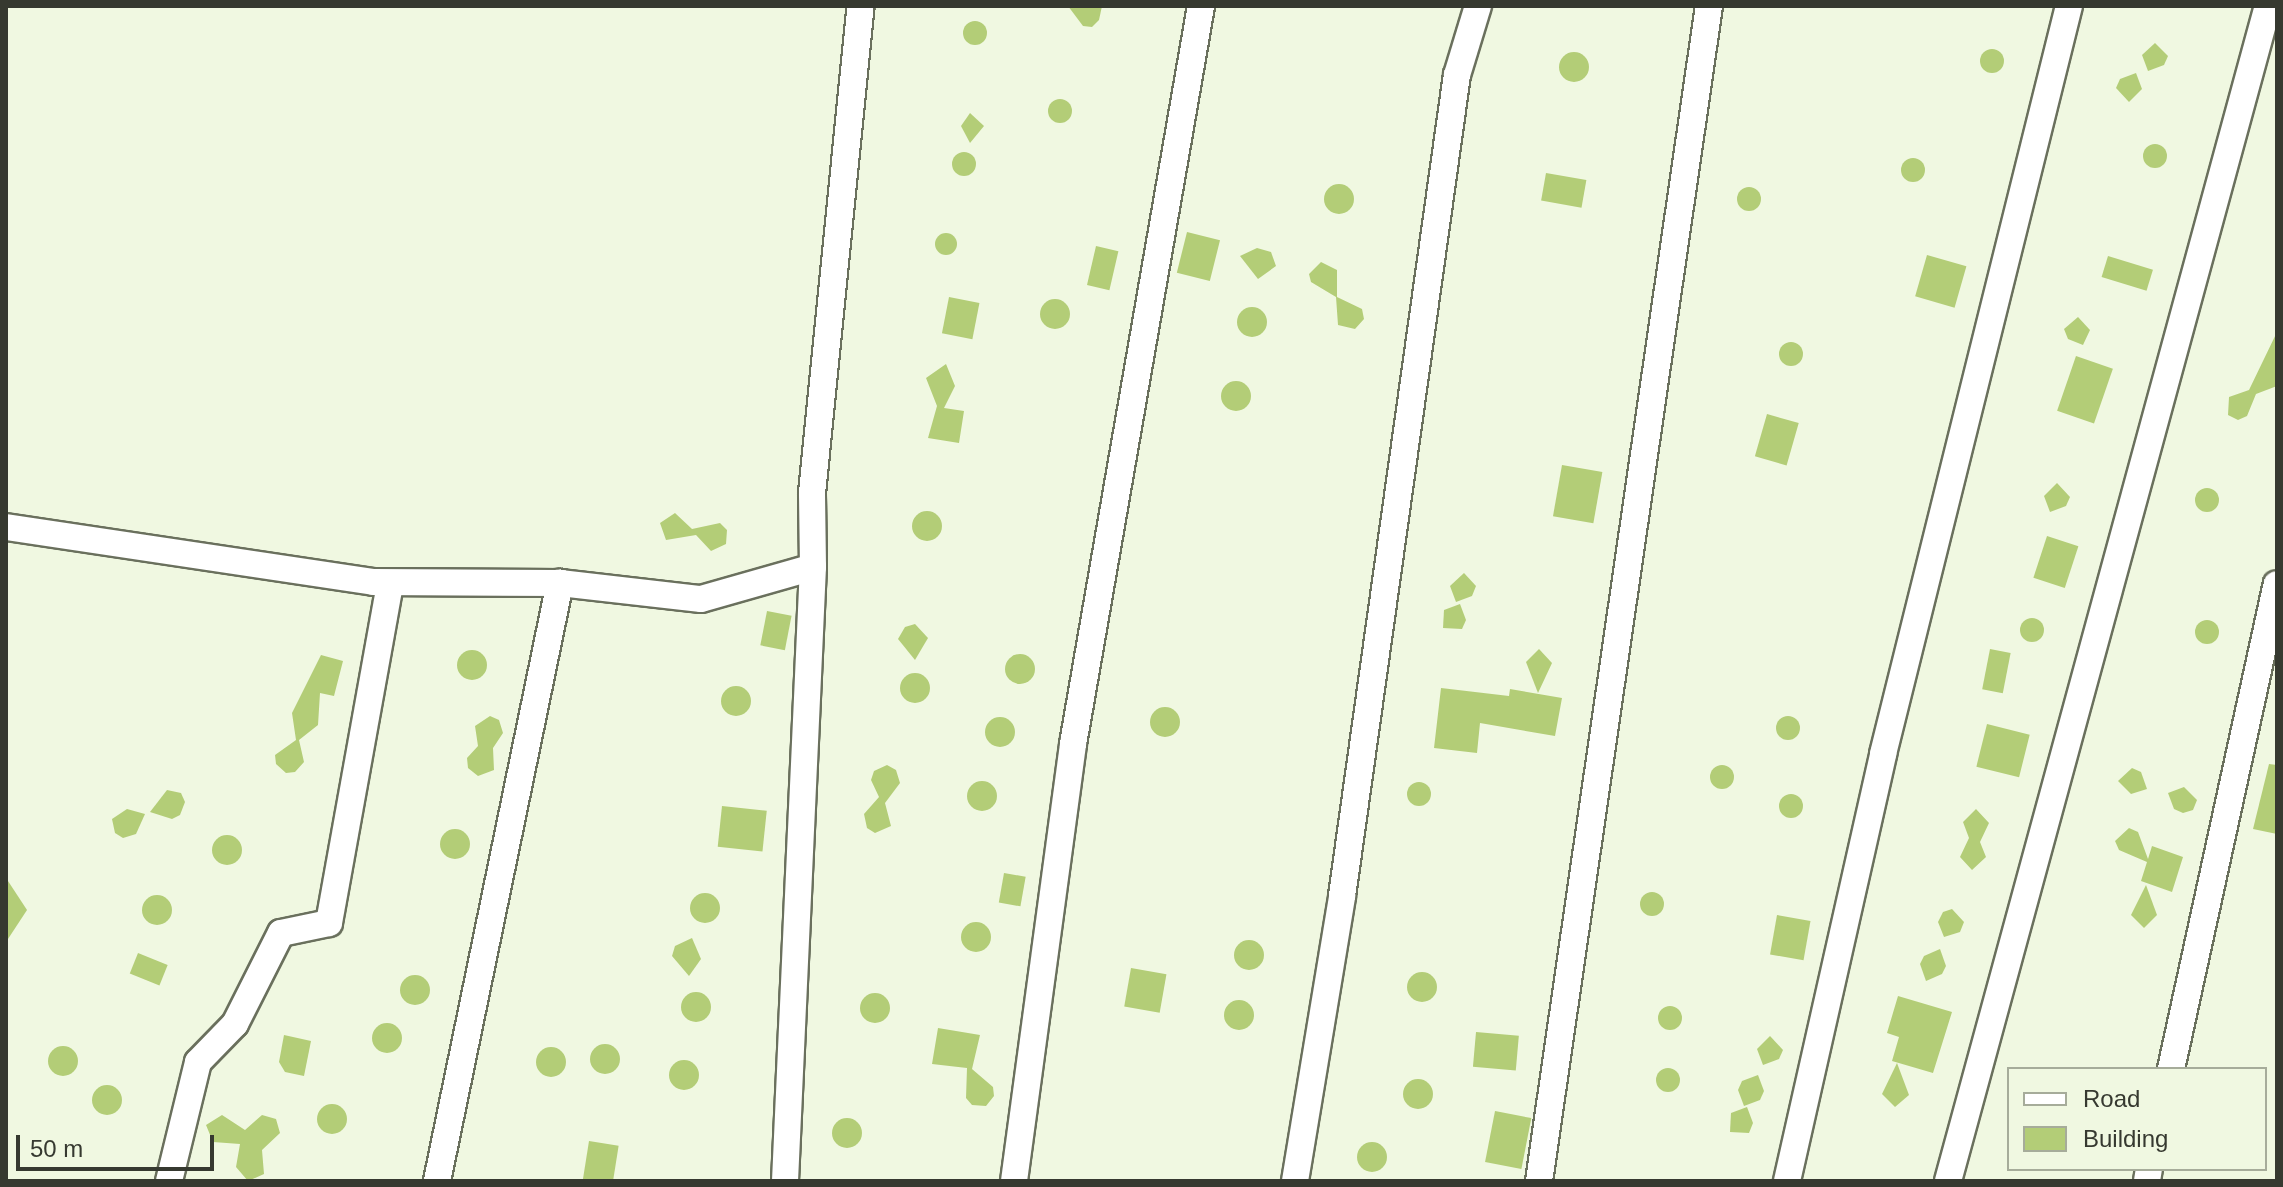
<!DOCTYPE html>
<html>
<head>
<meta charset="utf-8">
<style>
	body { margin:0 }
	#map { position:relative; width:2283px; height:1187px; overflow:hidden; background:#f0f8e1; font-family:Helvetica,sans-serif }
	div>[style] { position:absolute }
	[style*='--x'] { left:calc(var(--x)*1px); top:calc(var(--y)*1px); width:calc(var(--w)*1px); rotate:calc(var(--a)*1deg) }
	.building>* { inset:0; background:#b3cd77; transform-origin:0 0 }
	.round { border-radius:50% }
	.roads { filter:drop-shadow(2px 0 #6a705d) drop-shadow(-2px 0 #6a705d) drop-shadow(0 2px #6a705d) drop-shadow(0 -2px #6a705d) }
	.minor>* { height:26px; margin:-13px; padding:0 13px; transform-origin:13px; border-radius:13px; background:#fff }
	span { translate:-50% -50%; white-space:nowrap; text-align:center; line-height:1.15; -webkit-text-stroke:6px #f0f8e1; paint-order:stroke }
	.frame { position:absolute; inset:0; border:8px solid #363930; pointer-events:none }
	.legend { position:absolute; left:2007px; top:1067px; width:260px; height:104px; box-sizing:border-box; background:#f0f8e1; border:2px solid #a6ac9a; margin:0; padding:10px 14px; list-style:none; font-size:24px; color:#363930 }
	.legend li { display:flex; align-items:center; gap:16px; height:40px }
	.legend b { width:40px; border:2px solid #a6ac9a }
	.scale { position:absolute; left:16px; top:1135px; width:198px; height:36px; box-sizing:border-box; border:4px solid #363930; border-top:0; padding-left:10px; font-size:24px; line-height:28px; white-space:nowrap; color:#363930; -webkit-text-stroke:6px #f0f8e1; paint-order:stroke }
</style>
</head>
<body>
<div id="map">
	<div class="building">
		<div style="clip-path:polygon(1068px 6px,1102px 6px,1099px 20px,1092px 27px,1083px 26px)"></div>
		<div class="round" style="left:963px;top:21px;width:24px;height:24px"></div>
		<div style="clip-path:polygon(2155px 43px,2168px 56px,2164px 65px,2148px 71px,2142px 55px)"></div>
		<div class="round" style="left:1980px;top:49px;width:24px;height:24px"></div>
		<div class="round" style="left:1559px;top:52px;width:30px;height:30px"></div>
		<div style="clip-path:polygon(2136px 73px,2142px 89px,2129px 102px,2116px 88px,2120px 79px)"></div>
		<div class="round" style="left:1048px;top:99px;width:24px;height:24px"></div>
		<div style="clip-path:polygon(970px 113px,984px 126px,970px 143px,961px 126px)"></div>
		<div class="round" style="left:2143px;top:144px;width:24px;height:24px"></div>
		<div class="round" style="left:952px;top:152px;width:24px;height:24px"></div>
		<div class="round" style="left:1901px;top:158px;width:24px;height:24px"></div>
		<div style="left:1546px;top:173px;width:41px;height:28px;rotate:10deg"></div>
		<div class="round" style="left:1324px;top:184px;width:30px;height:30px"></div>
		<div class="round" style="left:1737px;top:187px;width:24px;height:24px"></div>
		<div style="left:1187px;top:232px;width:34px;height:42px;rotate:14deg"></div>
		<div class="round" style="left:935px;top:233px;width:22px;height:22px"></div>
		<div style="left:1096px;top:246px;width:23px;height:40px;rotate:13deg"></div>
		<div style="clip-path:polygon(1257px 248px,1271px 252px,1276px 266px,1258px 279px,1240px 256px)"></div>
		<div style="left:1927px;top:255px;width:41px;height:43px;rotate:16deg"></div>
		<div style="left:2108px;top:256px;width:47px;height:22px;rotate:17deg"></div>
		<div style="clip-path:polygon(1321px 262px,1337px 270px,1337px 297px,1362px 309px,1364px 319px,1355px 329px,1338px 325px,1336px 297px,1311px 282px,1309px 274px)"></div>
		<div style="left:949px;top:297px;width:31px;height:37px;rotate:11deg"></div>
		<div class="round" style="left:1040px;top:299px;width:30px;height:30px"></div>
		<div class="round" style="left:1237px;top:307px;width:30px;height:30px"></div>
		<div style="clip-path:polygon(2078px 317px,2090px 330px,2083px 345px,2068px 339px,2064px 329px)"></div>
		<div style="clip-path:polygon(2277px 332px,2277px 386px,2256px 394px,2247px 416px,2238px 420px,2228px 415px,2229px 397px,2249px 390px)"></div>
		<div class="round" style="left:1779px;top:342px;width:24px;height:24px"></div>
		<div style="left:2076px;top:356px;width:39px;height:58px;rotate:19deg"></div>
		<div style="clip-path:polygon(946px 364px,955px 386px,944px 408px,964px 411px,959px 443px,928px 438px,937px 406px,926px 378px)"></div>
		<div class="round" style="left:1221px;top:381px;width:30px;height:30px"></div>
		<div style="left:1767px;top:414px;width:33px;height:44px;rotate:16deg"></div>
		<div style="left:1562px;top:465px;width:41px;height:52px;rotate:10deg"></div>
		<div style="clip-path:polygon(2057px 483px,2070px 497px,2066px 506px,2050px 512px,2044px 496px)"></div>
		<div class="round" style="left:2195px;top:488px;width:24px;height:24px"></div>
		<div class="round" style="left:912px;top:511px;width:30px;height:30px"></div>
		<div style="clip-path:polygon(675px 513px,692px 529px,720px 523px,727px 530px,726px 544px,711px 551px,696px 535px,666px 540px,660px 523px)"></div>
		<div style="left:2047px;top:536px;width:33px;height:44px;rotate:18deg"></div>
		<div style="clip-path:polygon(1464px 573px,1476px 586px,1472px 596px,1456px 602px,1450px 586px)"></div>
		<div style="clip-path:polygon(1460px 604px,1466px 620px,1462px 629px,1443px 628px,1444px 610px)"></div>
		<div style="left:767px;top:611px;width:25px;height:35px;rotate:11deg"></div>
		<div class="round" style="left:2020px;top:618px;width:24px;height:24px"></div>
		<div class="round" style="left:2195px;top:620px;width:24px;height:24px"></div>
		<div style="clip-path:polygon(915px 624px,928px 638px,915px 660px,898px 639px,905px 627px)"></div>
		<div style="clip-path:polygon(1539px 649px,1552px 663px,1538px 693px,1526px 662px)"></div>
		<div style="left:1990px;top:649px;width:21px;height:41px;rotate:11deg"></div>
		<div class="round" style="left:457px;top:650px;width:30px;height:30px"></div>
		<div class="round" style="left:1005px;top:654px;width:30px;height:30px"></div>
		<div style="clip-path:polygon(321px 655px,343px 661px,334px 696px,320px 693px,318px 725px,299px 740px,304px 762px,295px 772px,286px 773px,276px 764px,275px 755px,296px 740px,292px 713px)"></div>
		<div class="round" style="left:900px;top:673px;width:30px;height:30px"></div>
		<div class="round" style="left:721px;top:686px;width:30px;height:30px"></div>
		<div style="clip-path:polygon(1441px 688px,1509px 696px,1510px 689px,1562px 698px,1555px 736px,1480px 723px,1477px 753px,1434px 748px)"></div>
		<div class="round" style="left:1150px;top:707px;width:30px;height:30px"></div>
		<div class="round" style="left:1776px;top:716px;width:24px;height:24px"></div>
		<div style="clip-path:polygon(490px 716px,499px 720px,503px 733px,493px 748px,494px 770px,478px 776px,468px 768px,467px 758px,478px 746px,475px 726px)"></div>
		<div class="round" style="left:985px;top:717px;width:30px;height:30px"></div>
		<div style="left:1987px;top:724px;width:44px;height:44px;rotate:14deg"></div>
		<div style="clip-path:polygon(2269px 764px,2277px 765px,2277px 834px,2253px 829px)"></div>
		<div class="round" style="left:1710px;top:765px;width:24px;height:24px"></div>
		<div style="clip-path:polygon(887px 765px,896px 770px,900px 783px,885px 803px,891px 826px,875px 833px,867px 828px,864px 814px,879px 797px,871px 780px,874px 771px)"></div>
		<div style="clip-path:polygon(2132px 768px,2141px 772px,2147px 789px,2131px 794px,2118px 781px)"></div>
		<div class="round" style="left:967px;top:781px;width:30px;height:30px"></div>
		<div class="round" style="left:1407px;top:782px;width:24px;height:24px"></div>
		<div style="clip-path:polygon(2184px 787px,2197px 800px,2193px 810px,2183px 813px,2174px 809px,2168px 793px)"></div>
		<div style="clip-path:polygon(167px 790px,181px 793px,185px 802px,180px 815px,172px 819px,150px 812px)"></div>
		<div class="round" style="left:1779px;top:794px;width:24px;height:24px"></div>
		<div style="left:722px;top:806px;width:45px;height:41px;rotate:6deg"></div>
		<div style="clip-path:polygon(127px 809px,145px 814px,136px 834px,123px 838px,115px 833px,112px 819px)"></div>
		<div style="clip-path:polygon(1976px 809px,1989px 823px,1980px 842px,1986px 857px,1972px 870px,1960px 857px,1969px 838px,1963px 822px)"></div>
		<div style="clip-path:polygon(2129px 828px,2138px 832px,2148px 859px,2152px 846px,2183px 857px,2172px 892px,2141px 881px,2147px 862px,2119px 850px,2115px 841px)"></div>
		<div class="round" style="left:440px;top:829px;width:30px;height:30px"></div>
		<div class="round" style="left:212px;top:835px;width:30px;height:30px"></div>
		<div style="left:1004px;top:873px;width:22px;height:30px;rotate:10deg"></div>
		<div style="clip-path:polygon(6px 878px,27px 910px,6px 942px)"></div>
		<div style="clip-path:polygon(2146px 885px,2157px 915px,2144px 928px,2131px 915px)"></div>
		<div class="round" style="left:1640px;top:892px;width:24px;height:24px"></div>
		<div class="round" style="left:690px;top:893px;width:30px;height:30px"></div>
		<div class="round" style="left:142px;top:895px;width:30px;height:30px"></div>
		<div style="clip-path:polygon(1952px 909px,1964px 922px,1960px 932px,1944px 937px,1938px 922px,1943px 912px)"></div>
		<div style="left:1777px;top:915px;width:34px;height:40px;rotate:10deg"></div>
		<div class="round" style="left:961px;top:922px;width:30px;height:30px"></div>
		<div style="clip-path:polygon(692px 938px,701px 959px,689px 976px,672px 956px,675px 946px)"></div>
		<div class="round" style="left:1234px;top:940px;width:30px;height:30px"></div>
		<div style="clip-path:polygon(1940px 949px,1946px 966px,1942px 974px,1926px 981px,1920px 964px,1924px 956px)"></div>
		<div style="left:138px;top:953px;width:32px;height:22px;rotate:22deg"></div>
		<div style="left:1131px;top:968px;width:36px;height:39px;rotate:10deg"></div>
		<div class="round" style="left:1407px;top:972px;width:30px;height:30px"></div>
		<div class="round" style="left:400px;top:975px;width:30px;height:30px"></div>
		<div class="round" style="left:681px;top:992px;width:30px;height:30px"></div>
		<div class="round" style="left:860px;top:993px;width:30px;height:30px"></div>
		<div style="clip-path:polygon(1898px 996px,1952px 1012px,1933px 1073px,1892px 1061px,1899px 1037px,1887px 1033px)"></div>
		<div class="round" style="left:1224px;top:1000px;width:30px;height:30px"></div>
		<div class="round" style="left:1658px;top:1006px;width:24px;height:24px"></div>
		<div class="round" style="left:372px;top:1023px;width:30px;height:30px"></div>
		<div style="clip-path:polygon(938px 1028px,980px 1035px,972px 1069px,993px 1087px,994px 1096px,986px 1106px,972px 1105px,966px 1098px,967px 1068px,932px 1064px)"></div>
		<div style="left:1476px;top:1032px;width:43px;height:35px;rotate:5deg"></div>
		<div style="clip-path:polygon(284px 1035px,311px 1041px,304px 1076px,285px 1072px,279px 1062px)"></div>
		<div style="clip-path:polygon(1770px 1036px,1783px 1050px,1779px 1059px,1763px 1065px,1757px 1049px)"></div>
		<div class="round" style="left:590px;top:1044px;width:30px;height:30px"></div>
		<div class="round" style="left:48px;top:1046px;width:30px;height:30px"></div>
		<div class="round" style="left:536px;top:1047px;width:30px;height:30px"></div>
		<div class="round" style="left:669px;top:1060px;width:30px;height:30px"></div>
		<div style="clip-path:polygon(1897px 1063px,1909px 1095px,1895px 1107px,1882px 1094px)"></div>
		<div class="round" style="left:1656px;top:1068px;width:24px;height:24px"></div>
		<div style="clip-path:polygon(1758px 1075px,1764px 1091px,1760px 1100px,1744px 1106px,1738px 1090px,1742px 1081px)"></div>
		<div class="round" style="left:1403px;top:1079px;width:30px;height:30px"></div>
		<div class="round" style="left:92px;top:1085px;width:30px;height:30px"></div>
		<div class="round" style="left:317px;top:1104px;width:30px;height:30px"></div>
		<div style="clip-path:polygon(1747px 1107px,1753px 1123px,1749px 1133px,1730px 1132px,1731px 1113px)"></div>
		<div style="left:1495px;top:1111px;width:37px;height:52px;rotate:11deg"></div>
		<div style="clip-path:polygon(262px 1115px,276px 1119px,280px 1133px,262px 1150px,264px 1174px,248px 1181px,236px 1167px,240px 1144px,213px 1142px,206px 1125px,222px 1115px,245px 1130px)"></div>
		<div class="round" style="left:832px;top:1118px;width:30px;height:30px"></div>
		<div style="left:589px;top:1141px;width:30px;height:40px;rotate:9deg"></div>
		<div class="round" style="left:1357px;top:1142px;width:30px;height:30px"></div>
	</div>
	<div class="roads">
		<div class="minor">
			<div style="--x:6;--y:527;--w:372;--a:8.5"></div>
			<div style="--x:374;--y:582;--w:186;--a:0.3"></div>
			<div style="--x:560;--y:583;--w:142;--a:6.5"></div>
			<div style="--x:701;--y:599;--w:116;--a:-15.9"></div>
			<div style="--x:2171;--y:1069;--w:496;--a:-77.7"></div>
			<div style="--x:169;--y:1181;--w:122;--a:-76.3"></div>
			<div style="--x:198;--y:1062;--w:53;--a:-45.8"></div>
			<div style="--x:235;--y:1024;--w:102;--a:-63.2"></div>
			<div style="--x:281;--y:933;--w:49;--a:-11.8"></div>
			<div style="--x:329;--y:923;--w:345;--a:-79.8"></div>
			<div style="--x:437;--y:1181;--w:611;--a:-78.38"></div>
			<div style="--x:785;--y:1181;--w:615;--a:-87.39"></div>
			<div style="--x:813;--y:567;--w:74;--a:-90.8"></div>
			<div style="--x:812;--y:493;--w:489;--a:-84.3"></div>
			<div style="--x:1014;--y:1181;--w:441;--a:-82.3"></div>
			<div style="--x:1073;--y:744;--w:749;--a:-80.16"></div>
			<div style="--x:1295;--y:1181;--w:289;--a:-80.6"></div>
			<div style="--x:1342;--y:896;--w:829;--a:-82.03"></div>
			<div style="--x:1457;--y:75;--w:72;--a:-73.1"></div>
			<div style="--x:1539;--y:1181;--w:1187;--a:-81.77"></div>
			<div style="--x:1787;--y:1181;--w:438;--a:-77.3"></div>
			<div style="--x:1883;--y:754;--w:771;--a:-76.04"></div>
			<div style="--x:1948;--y:1181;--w:1218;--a:-74.77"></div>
			<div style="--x:2147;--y:1181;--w:12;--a:-81"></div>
		</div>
	</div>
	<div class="frame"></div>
	<ul class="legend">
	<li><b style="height:10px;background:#fff"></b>Road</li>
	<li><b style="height:22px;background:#b3cd77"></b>Building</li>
	</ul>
	<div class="scale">50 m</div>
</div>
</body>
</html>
